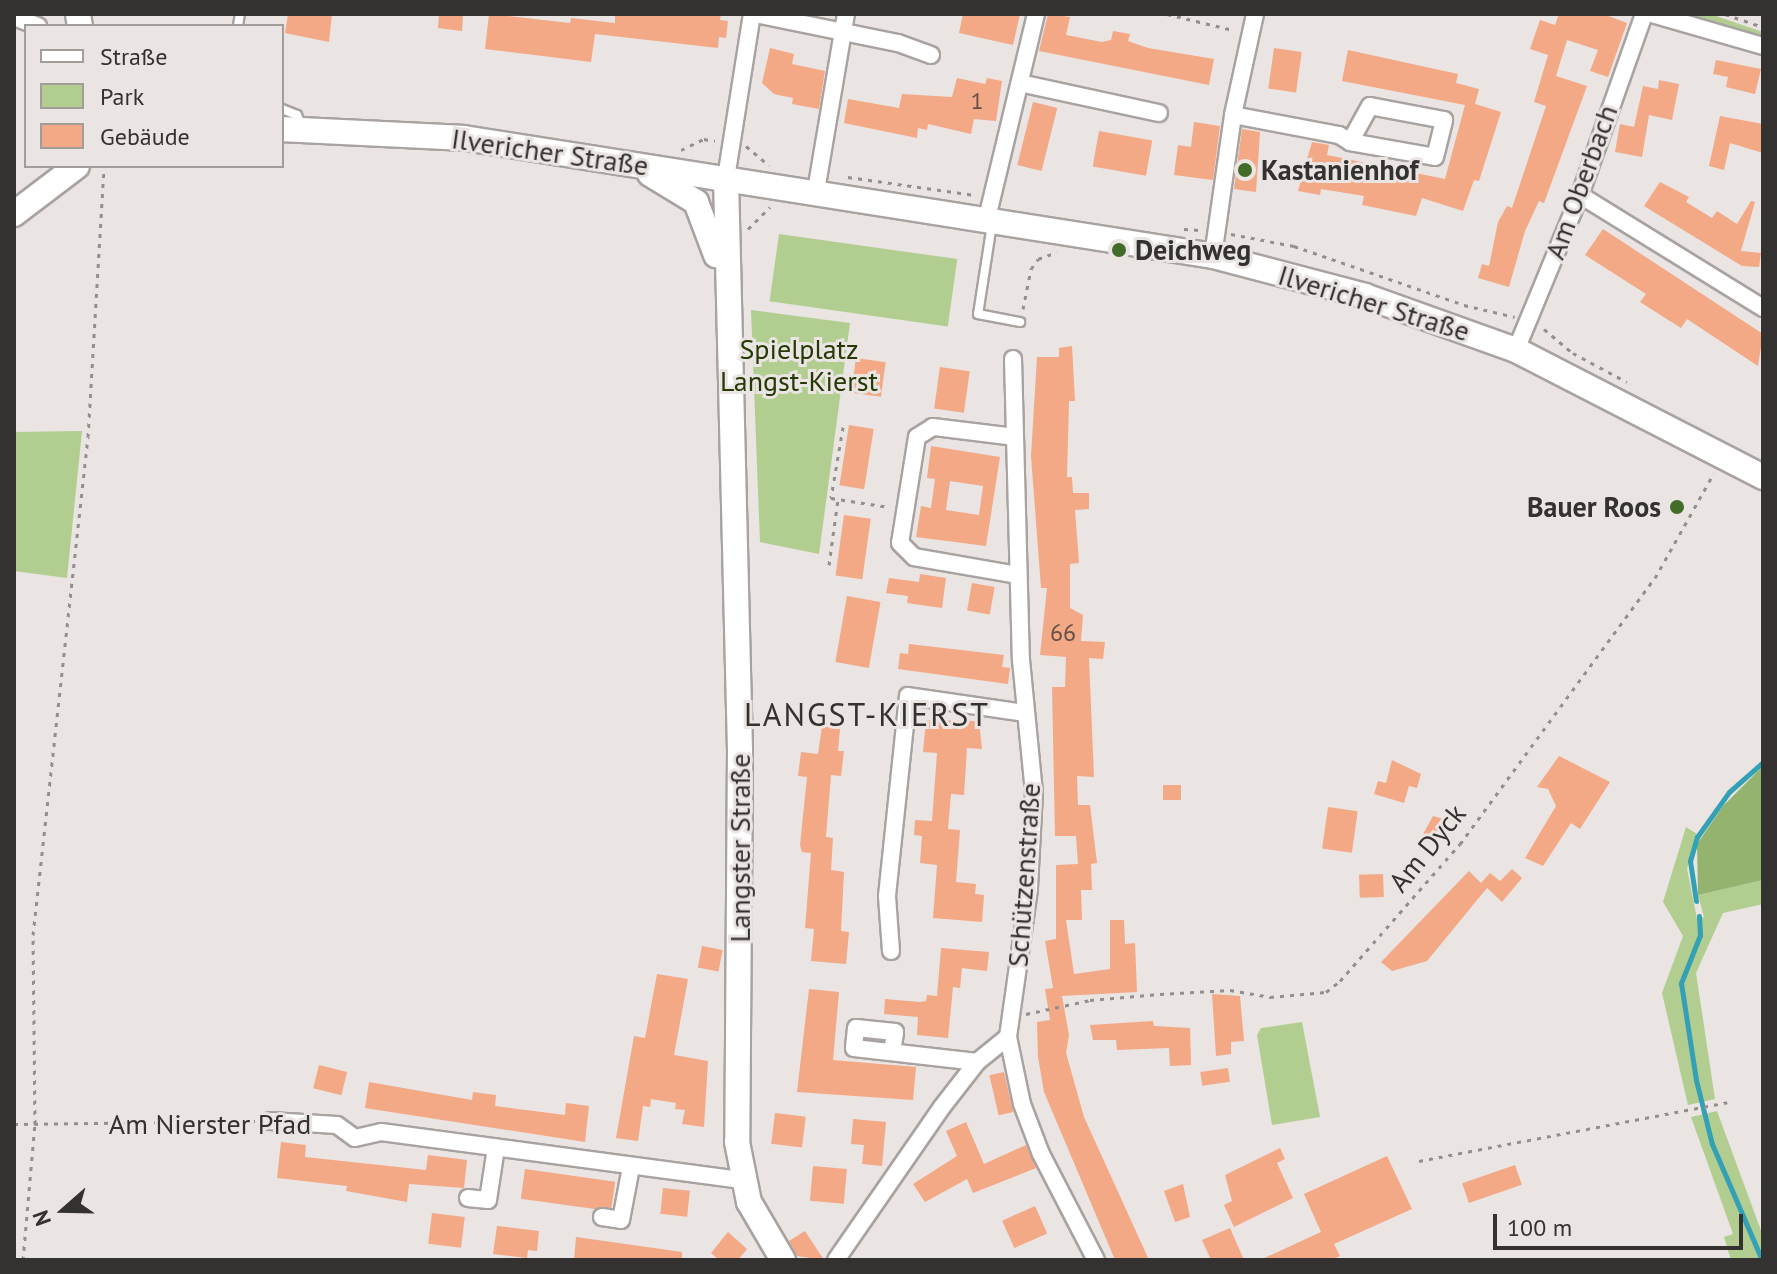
<!DOCTYPE html>
<html>
<head>
<meta charset="utf-8">
<style>
	body { margin:0 }
	#map { position:relative; width:1777px; height:1274px; overflow:hidden; background:#eae4e2; font-family:"PT Sans",sans-serif }
	div>[style] { position:absolute }
	[style*='--x'] { left:calc(var(--x)*1px); top:calc(var(--y)*1px); width:calc(var(--w)*1px); rotate:calc(var(--a)*1deg) }
	.green>* { inset:0; background:#b1cd90; transform-origin:0 0 }
	.forest>* { inset:0; background:#94b36e }
	.stream>* { height:5px; margin:-2.5px; padding:0 2.5px; transform-origin:2.5px; border-radius:2.5px; background:#33a0b5 }
	.building>* { inset:0; background:#f3a886; transform-origin:0 0 }
	.path>* { height:3px; margin-top:-1.5px; transform-origin:0; background:repeating-linear-gradient(90deg,#938f8e 0 4px,transparent 0 10px) }
	.roads { filter:drop-shadow(2px 0 #a8a3a1) drop-shadow(-2px 0 #a8a3a1) drop-shadow(0 2px #a8a3a1) drop-shadow(0 -2px #a8a3a1) }
	.lane>* { height:8px; margin:-4px; padding:0 4px; transform-origin:4px; border-radius:4px; background:#fff }
	.street>* { height:16px; margin:-8px; padding:0 8px; transform-origin:8px; border-radius:8px; background:#fff }
	.secondary>* { height:24px; margin:-12px; padding:0 12px; transform-origin:12px; border-radius:12px; background:#fff }
	.dots>* { width:22px; height:22px; translate:-50% -50%; box-sizing:border-box; border:4px solid #eae4e2; border-radius:50% }
	span { translate:-50% -50%; white-space:nowrap; text-align:center; line-height:1.15; -webkit-text-stroke:6px #eae4e2; paint-order:stroke }
	.number-label { font-size:24px; color:#645046 }
	.number-label span { -webkit-text-stroke-width:0 }
	.street-label { font-size:28px; color:#343231 }
	.poi-label { font-size:28px; color:#343231; font-weight:700 }
	.left { translate:0 -50%; text-align:left }
	.right { translate:-100% -50%; text-align:right }
	.park-label { font-size:28px; color:#263a05 }
	.quarter-label { font-size:32px; color:#343231; letter-spacing:2px }
	.frame { position:absolute; inset:0; border:16px solid #343231; pointer-events:none }
	.legend { position:absolute; left:24px; top:24px; width:260px; height:144px; box-sizing:border-box; background:#eae4e2; border:2px solid #a19d9b; margin:0; padding:10px 14px; list-style:none; font-size:24px; color:#343231 }
	.legend li { display:flex; align-items:center; gap:16px; height:40px }
	.legend b { width:40px; border:2px solid #a19d9b }
	.north { position:absolute; left:24px; top:1170px; width:80px; height:80px; -webkit-text-stroke:6px #eae4e2; paint-order:stroke; rotate:250deg; font-size:22px; font-weight:700; line-height:32px; text-align:center; color:#343231 }
	.north::after { content:''; display:block; margin:auto; width:28px; height:36px; background:#343231; clip-path:polygon(50% 0,100% 100%,50% 72%,0 100%) }
	.scale { position:absolute; left:1493px; top:1214px; width:250px; height:36px; box-sizing:border-box; border:4px solid #343231; border-top:0; padding-left:10px; font-size:24px; line-height:28px; white-space:nowrap; color:#343231; -webkit-text-stroke:6px #eae4e2; paint-order:stroke }
</style>
</head>
<body>
<div id="map">
	<div class="green">
		<div style="clip-path:polygon(1684px 14px,1710px 14px,1763px 32px,1763px 38px)"></div>
		<div style="left:779px;top:234px;width:180px;height:68px;rotate:8deg"></div>
		<div style="clip-path:polygon(751px 310px,850px 323px,819px 554px,760px 542px)"></div>
		<div style="clip-path:polygon(82px 431px,67px 578px,14px 571px,14px 432px)"></div>
		<div style="clip-path:polygon(1686px 827px,1697px 834px,1687px 869px,1697px 919px,1704px 917px,1698px 895px,1763px 880px,1763px 904px,1723px 913px,1696px 973px,1715px 1099px,1688px 1105px,1662px 993px,1683px 936px,1663px 902px)"></div>
		<div style="clip-path:polygon(1302px 1022px,1320px 1117px,1272px 1125px,1257px 1035px,1261px 1028px)"></div>
		<div style="clip-path:polygon(1717px 1111px,1763px 1236px,1763px 1260px,1731px 1260px,1724px 1237px,1733px 1234px,1691px 1117px)"></div>
	</div>
	<div class="forest">
		<div style="clip-path:polygon(1763px 766px,1763px 880px,1698px 895px,1697px 844px,1723px 806px)"></div>
	</div>
	<div class="stream">
		<div style="--x:1696;--y:901;--w:40;--a:-98.5"></div>
		<div style="--x:1690;--y:861;--w:25;--a:-74"></div>
		<div style="--x:1697;--y:837;--w:55;--a:-54.6"></div>
		<div style="--x:1729;--y:792;--w:45;--a:-41.4"></div>
		<div style="--x:1699;--y:916;--w:19;--a:87"></div>
		<div style="--x:1700;--y:935;--w:52;--a:111.6"></div>
		<div style="--x:1681;--y:983;--w:98;--a:81.2"></div>
		<div style="--x:1696;--y:1080;--w:66;--a:76"></div>
		<div style="--x:1712;--y:1144;--w:126;--a:66.7"></div>
	</div>
	<div class="building">
		<div style="clip-path:polygon(288px 14px,332px 14px,329px 42px,285px 33px)"></div>
		<div style="clip-path:polygon(439px 14px,463px 14px,462px 31px,438px 28px)"></div>
		<div style="clip-path:polygon(489px 14px,570px 23px,571px 18px,615px 23px,615px 14px,721px 14px,720px 20px,728px 21px,726px 38px,719px 37px,718px 48px,595px 34px,591px 62px,485px 49px)"></div>
		<div style="clip-path:polygon(963px 14px,1020px 14px,1013px 45px,959px 33px)"></div>
		<div style="clip-path:polygon(1048px 14px,1070px 17px,1066px 35px,1102px 42px,1111px 40px,1113px 31px,1130px 34px,1128px 41px,1148px 48px,1214px 59px,1209px 85px,1039px 51px)"></div>
		<div style="clip-path:polygon(1559px 14px,1603px 14px,1627px 23px,1608px 77px,1590px 71px,1598px 50px,1567px 40px,1556px 76px,1587px 86px,1544px 203px,1539px 201px,1525px 231px,1509px 287px,1478px 278px,1482px 264px,1489px 266px,1498px 222px,1507px 206px,1512px 208px,1546px 106px,1534px 102px,1548px 55px,1530px 49px,1540px 20px,1555px 25px)"></div>
		<div style="clip-path:polygon(770px 48px,794px 54px,792px 64px,825px 71px,819px 109px,792px 104px,793px 98px,774px 94px,762px 83px)"></div>
		<div style="left:1274px;top:48px;width:28px;height:41px;rotate:8deg"></div>
		<div style="clip-path:polygon(1348px 50px,1458px 74px,1456px 83px,1479px 89px,1475px 104px,1501px 112px,1479px 181px,1474px 180px,1463px 211px,1422px 198px,1416px 216px,1362px 205px,1364px 196px,1321px 189px,1320px 195px,1298px 191px,1312px 142px,1329px 145px,1327px 155px,1445px 179px,1465px 105px,1342px 81px)"></div>
		<div style="clip-path:polygon(1716px 60px,1761px 69px,1755px 94px,1726px 87px,1728px 77px,1713px 74px)"></div>
		<div style="clip-path:polygon(957px 78px,985px 84px,987px 78px,1002px 81px,996px 121px,974px 119px,971px 134px,928px 124px,927px 130px,918px 128px,917px 138px,844px 123px,848px 99px,899px 108px,902px 94px,952px 97px)"></div>
		<div style="clip-path:polygon(1659px 80px,1679px 84px,1672px 120px,1649px 115px,1642px 157px,1615px 152px,1620px 124px,1634px 127px,1643px 86px,1658px 89px)"></div>
		<div style="left:1033px;top:102px;width:25px;height:65px;rotate:14deg"></div>
		<div style="clip-path:polygon(1720px 116px,1763px 124px,1763px 153px,1730px 143px,1724px 170px,1709px 166px)"></div>
		<div style="clip-path:polygon(1194px 122px,1220px 126px,1213px 180px,1174px 175px,1178px 145px,1191px 147px)"></div>
		<div style="clip-path:polygon(1242px 129px,1260px 132px,1256px 192px,1234px 189px)"></div>
		<div style="left:1099px;top:131px;width:54px;height:36px;rotate:10deg"></div>
		<div style="clip-path:polygon(1660px 182px,1689px 197px,1686px 202px,1712px 218px,1717px 211px,1737px 224px,1751px 201px,1755px 202px,1741px 251px,1761px 253px,1759px 267px,1742px 266px,1644px 206px)"></div>
		<div style="clip-path:polygon(1603px 229px,1763px 334px,1758px 366px,1687px 319px,1681px 328px,1640px 302px,1646px 294px,1585px 255px)"></div>
		<div style="clip-path:polygon(1072px 346px,1075px 401px,1069px 401px,1067px 477px,1072px 477px,1073px 493px,1089px 493px,1089px 509px,1075px 510px,1079px 563px,1070px 564px,1070px 608px,1083px 615px,1081px 641px,1105px 642px,1103px 659px,1089px 658px,1094px 777px,1077px 776px,1078px 805px,1090px 805px,1097px 863px,1091px 864px,1092px 890px,1081px 890px,1082px 920px,1066px 920px,1074px 974px,1110px 969px,1110px 920px,1124px 920px,1125px 944px,1135px 943px,1137px 992px,1062px 996px,1069px 1035px,1066px 1053px,1084px 1117px,1149px 1260px,1115px 1260px,1044px 1092px,1038px 1057px,1037px 1022px,1050px 1020px,1045px 989px,1053px 988px,1045px 941px,1056px 939px,1056px 865px,1078px 864px,1076px 836px,1055px 836px,1052px 687px,1065px 687px,1066px 657px,1040px 655px,1047px 588px,1041px 588px,1031px 456px,1037px 357px,1059px 357px,1059px 348px)"></div>
		<div style="left:856px;top:358px;width:30px;height:35px;rotate:8deg"></div>
		<div style="left:940px;top:367px;width:30px;height:42px;rotate:8deg"></div>
		<div style="left:849px;top:425px;width:25px;height:61px;rotate:9deg"></div>
		<div style="clip-path:polygon(evenodd,931px 446px,1000px 457px,986px 546px,916px 537px,921px 506px,931px 508px,935px 479px,927px 478px,931px 446px,950px 481px,983px 486px,979px 515px,946px 510px,950px 481px)"></div>
		<div style="left:844px;top:515px;width:27px;height:61px;rotate:8deg"></div>
		<div style="clip-path:polygon(920px 574px,946px 578px,942px 608px,907px 603px,908px 596px,886px 593px,889px 578px,919px 582px)"></div>
		<div style="left:972px;top:583px;width:23px;height:28px;rotate:10deg"></div>
		<div style="left:847px;top:596px;width:34px;height:67px;rotate:10deg"></div>
		<div style="clip-path:polygon(909px 644px,1004px 655px,1002px 667px,1010px 668px,1008px 684px,898px 669px,900px 653px,908px 654px)"></div>
		<div style="clip-path:polygon(926px 720px,979px 721px,982px 749px,967px 748px,964px 795px,951px 794px,948px 829px,960px 830px,956px 882px,976px 884px,975px 894px,984px 895px,982px 922px,933px 918px,937px 865px,920px 863px,922px 836px,914px 835px,915px 820px,932px 821px,937px 753px,923px 752px)"></div>
		<div style="clip-path:polygon(822px 726px,840px 729px,838px 751px,844px 751px,841px 776px,831px 775px,826px 837px,833px 838px,831px 870px,844px 872px,841px 931px,849px 932px,846px 964px,811px 961px,814px 929px,805px 928px,811px 853px,802px 852px,800px 845px,807px 777px,798px 776px,801px 752px,818px 754px)"></div>
		<div style="clip-path:polygon(1559px 756px,1610px 782px,1580px 829px,1571px 823px,1543px 866px,1525px 858px,1556px 806px,1548px 789px,1537px 787px)"></div>
		<div style="clip-path:polygon(1392px 760px,1421px 774px,1417px 788px,1409px 786px,1404px 803px,1374px 794px,1378px 781px,1386px 783px)"></div>
		<div style="left:1163px;top:785px;width:18px;height:15px"></div>
		<div style="left:1328px;top:807px;width:30px;height:42px;rotate:8deg"></div>
		<div style="clip-path:polygon(1433px 816px,1447px 820px,1437px 844px,1420px 840px)"></div>
		<div style="clip-path:polygon(1512px 869px,1522px 878px,1502px 902px,1487px 888px,1427px 961px,1392px 971px,1381px 962px,1469px 871px,1481px 883px,1490px 873px,1500px 881px)"></div>
		<div style="left:1383px;top:874px;width:23px;height:24px;rotate:88deg"></div>
		<div style="left:702px;top:946px;width:21px;height:22px;rotate:11deg"></div>
		<div style="clip-path:polygon(941px 948px,989px 952px,987px 971px,962px 968px,960px 988px,953px 987px,948px 1038px,917px 1035px,918px 1017px,884px 1014px,885px 999px,920px 1002px,926px 1001px,927px 995px,937px 996px)"></div>
		<div style="clip-path:polygon(657px 974px,688px 979px,674px 1055px,708px 1061px,704px 1127px,682px 1124px,685px 1110px,675px 1109px,676px 1103px,651px 1099px,650px 1107px,643px 1106px,638px 1141px,616px 1138px,634px 1036px,645px 1038px)"></div>
		<div style="clip-path:polygon(809px 989px,839px 992px,833px 1060px,916px 1067px,913px 1100px,797px 1092px)"></div>
		<div style="clip-path:polygon(1212px 994px,1240px 996px,1244px 1041px,1231px 1042px,1231px 1054px,1216px 1056px)"></div>
		<div style="clip-path:polygon(1153px 1021px,1154px 1026px,1190px 1028px,1191px 1065px,1170px 1066px,1169px 1048px,1117px 1050px,1116px 1040px,1093px 1040px,1090px 1025px)"></div>
		<div style="left:319px;top:1065px;width:29px;height:24px;rotate:14deg"></div>
		<div style="left:1228px;top:1068px;width:14px;height:28px;rotate:82deg"></div>
		<div style="left:1004px;top:1072px;width:41px;height:15px;rotate:77deg"></div>
		<div style="clip-path:polygon(369px 1082px,472px 1100px,473px 1092px,496px 1095px,495px 1106px,565px 1115px,566px 1103px,589px 1106px,585px 1142px,365px 1108px)"></div>
		<div style="left:775px;top:1113px;width:31px;height:31px;rotate:7deg"></div>
		<div style="clip-path:polygon(853px 1119px,886px 1122px,882px 1166px,862px 1164px,864px 1145px,851px 1144px)"></div>
		<div style="clip-path:polygon(966px 1122px,984px 1164px,1026px 1145px,1036px 1168px,973px 1193px,967px 1179px,925px 1202px,913px 1184px,957px 1156px,946px 1131px)"></div>
		<div style="clip-path:polygon(281px 1142px,306px 1145px,305px 1157px,426px 1170px,428px 1155px,467px 1160px,464px 1188px,409px 1184px,407px 1202px,346px 1191px,347px 1186px,277px 1178px)"></div>
		<div style="clip-path:polygon(1280px 1148px,1285px 1159px,1277px 1163px,1293px 1198px,1234px 1227px,1224px 1205px,1232px 1201px,1225px 1175px)"></div>
		<div style="clip-path:polygon(1387px 1156px,1412px 1209px,1334px 1244px,1340px 1256px,1331px 1260px,1260px 1260px,1321px 1232px,1304px 1194px)"></div>
		<div style="left:1515px;top:1165px;width:21px;height:56px;rotate:71deg"></div>
		<div style="left:813px;top:1166px;width:34px;height:35px;rotate:5deg"></div>
		<div style="left:525px;top:1169px;width:91px;height:30px;rotate:8deg"></div>
		<div style="clip-path:polygon(1183px 1184px,1190px 1217px,1175px 1222px,1164px 1191px)"></div>
		<div style="left:663px;top:1188px;width:27px;height:26px;rotate:6deg"></div>
		<div style="left:1035px;top:1206px;width:30px;height:36px;rotate:66deg"></div>
		<div style="left:432px;top:1213px;width:33px;height:31px;rotate:7deg"></div>
		<div style="clip-path:polygon(497px 1226px,539px 1231px,537px 1251px,528px 1250px,527px 1258px,493px 1254px)"></div>
		<div style="clip-path:polygon(1230px 1228px,1244px 1260px,1211px 1260px,1202px 1240px)"></div>
		<div style="clip-path:polygon(805px 1231px,824px 1260px,797px 1256px,789px 1241px)"></div>
		<div style="clip-path:polygon(728px 1232px,747px 1249px,738px 1260px,719px 1260px,711px 1253px)"></div>
		<div style="clip-path:polygon(576px 1237px,682px 1252px,682px 1260px,574px 1260px)"></div>
	</div>
	<div class="path">
		<div style="--x:1167;--y:14;--w:68;--a:13.6"></div>
		<div style="--x:1725;--y:14;--w:40;--a:18.9"></div>
		<div style="--x:746;--y:146;--w:30;--a:40"></div>
		<div style="--x:681;--y:150;--w:25;--a:-26"></div>
		<div style="--x:704;--y:139;--w:11;--a:10"></div>
		<div style="--x:848;--y:177;--w:128;--a:8.1"></div>
		<div style="--x:748;--y:229;--w:31;--a:-45"></div>
		<div style="--x:1184;--y:229;--w:16;--a:4"></div>
		<div style="--x:1231;--y:234;--w:64;--a:10.8"></div>
		<div style="--x:1294;--y:246;--w:180;--a:19.1"></div>
		<div style="--x:1464;--y:305;--w:52;--a:13.2"></div>
		<div style="--x:1023;--y:309;--w:41;--a:-78.7"></div>
		<div style="--x:1031;--y:269;--w:12;--a:-55"></div>
		<div style="--x:1038;--y:259;--w:20;--a:-20"></div>
		<div style="--x:1544;--y:329;--w:38;--a:40"></div>
		<div style="--x:1573;--y:353;--w:61;--a:28.2"></div>
		<div style="--x:843;--y:427;--w:72;--a:99.6"></div>
		<div style="--x:831;--y:498;--w:59;--a:8.8"></div>
		<div style="--x:829;--y:565;--w:67;--a:-82.2"></div>
		<div style="--x:1026;--y:1014;--w:66;--a:-12.3"></div>
		<div style="--x:1090;--y:1000;--w:70;--a:-4.9"></div>
		<div style="--x:1160;--y:994;--w:70;--a:-3.3"></div>
		<div style="--x:1230;--y:990;--w:41;--a:9.9"></div>
		<div style="--x:1270;--y:997;--w:56;--a:-5.1"></div>
		<div style="--x:1326;--y:992;--w:18;--a:-38"></div>
		<div style="--x:1340;--y:981;--w:182;--a:-48.8"></div>
		<div style="--x:1460;--y:844;--w:330;--a:-53.8"></div>
		<div style="--x:1655;--y:578;--w:120;--a:-60.7"></div>
		<div style="--x:14;--y:1124;--w:241;--a:-0.7"></div>
		<div style="--x:1419;--y:1161;--w:314;--a:-10.8"></div>
		<div style="--x:23;--y:1260;--w:137;--a:-85"></div>
		<div style="--x:35;--y:1124;--w:189;--a:-90.6"></div>
		<div style="--x:33;--y:935;--w:501;--a:-83.7"></div>
		<div style="--x:88;--y:437;--w:271;--a:-86.6"></div>
	</div>
	<div class="roads">
		<div class="lane">
			<div style="--x:238;--y:26;--w:12;--a:-81"></div>
			<div style="--x:282;--y:109;--w:16;--a:22"></div>
			<div style="--x:297;--y:115;--w:13;--a:67"></div>
			<div style="--x:992;--y:224;--w:91;--a:98.8"></div>
			<div style="--x:978;--y:314;--w:43;--a:10.8"></div>
		</div>
		<div class="street">
			<div style="--x:755;--y:14;--w:146;--a:11.5"></div>
			<div style="--x:898;--y:43;--w:35;--a:20"></div>
			<div style="--x:1652;--y:14;--w:116;--a:16.1"></div>
			<div style="--x:14;--y:17;--w:26;--a:21"></div>
			<div style="--x:1020;--y:83;--w:142;--a:12.2"></div>
			<div style="--x:1233;--y:115;--w:108;--a:10.7"></div>
			<div style="--x:1339;--y:135;--w:13;--a:32"></div>
			<div style="--x:1350;--y:142;--w:86;--a:10"></div>
			<div style="--x:1435;--y:157;--w:38;--a:-76"></div>
			<div style="--x:1444;--y:120;--w:75;--a:-169.3"></div>
			<div style="--x:1370;--y:106;--w:41;--a:119.1"></div>
			<div style="--x:726;--y:178;--w:166;--a:-81"></div>
			<div style="--x:816;--y:191;--w:180;--a:-80.4"></div>
			<div style="--x:1580;--y:195;--w:215;--a:31.7"></div>
			<div style="--x:987;--y:218;--w:210;--a:-76.5"></div>
			<div style="--x:1213;--y:256;--w:142;--a:-81.9"></div>
			<div style="--x:1233;--y:115;--w:103;--a:-77.7"></div>
			<div style="--x:1516;--y:350;--w:168;--a:-67.6"></div>
			<div style="--x:1580;--y:195;--w:192;--a:-70.5"></div>
			<div style="--x:1013;--y:359;--w:301;--a:88.5"></div>
			<div style="--x:1021;--y:660;--w:133;--a:84.4"></div>
			<div style="--x:1034;--y:792;--w:97;--a:93"></div>
			<div style="--x:1029;--y:889;--w:149;--a:98.1"></div>
			<div style="--x:1008;--y:1037;--w:68;--a:78.2"></div>
			<div style="--x:1022;--y:1104;--w:53;--a:69.2"></div>
			<div style="--x:1041;--y:1154;--w:119;--a:62.6"></div>
			<div style="--x:1015;--y:437;--w:83;--a:-173"></div>
			<div style="--x:933;--y:427;--w:19;--a:148"></div>
			<div style="--x:917;--y:437;--w:107;--a:99.1"></div>
			<div style="--x:900;--y:543;--w:20;--a:45"></div>
			<div style="--x:914;--y:557;--w:106;--a:9.8"></div>
			<div style="--x:891;--y:951;--w:55;--a:-94.2"></div>
			<div style="--x:887;--y:896;--w:201;--a:-84"></div>
			<div style="--x:908;--y:696;--w:118;--a:8.3"></div>
			<div style="--x:892;--y:1052;--w:20;--a:-81"></div>
			<div style="--x:895;--y:1032;--w:39;--a:-174"></div>
			<div style="--x:856;--y:1028;--w:20;--a:96"></div>
			<div style="--x:854;--y:1048;--w:124;--a:6.5"></div>
			<div style="--x:270;--y:1121;--w:67;--a:3.4"></div>
			<div style="--x:337;--y:1125;--w:22;--a:36"></div>
			<div style="--x:355;--y:1138;--w:27;--a:-13"></div>
			<div style="--x:381;--y:1132;--w:364;--a:7.6"></div>
			<div style="--x:468;--y:1198;--w:20;--a:6"></div>
			<div style="--x:488;--y:1200;--w:53;--a:-81.3"></div>
			<div style="--x:602;--y:1217;--w:19;--a:9"></div>
			<div style="--x:621;--y:1220;--w:54;--a:-79.3"></div>
			<div style="--x:836;--y:1260;--w:186;--a:-55.3"></div>
			<div style="--x:942;--y:1107;--w:57;--a:-52.1"></div>
			<div style="--x:977;--y:1062;--w:40;--a:-39"></div>
		</div>
		<div class="secondary">
			<div style="--x:78;--y:14;--w:12;--a:81"></div>
			<div style="--x:282;--y:129;--w:182;--a:2.8"></div>
			<div style="--x:464;--y:138;--w:758;--a:8.95"></div>
			<div style="--x:1213;--y:256;--w:157;--a:14.7"></div>
			<div style="--x:1365;--y:296;--w:160;--a:19.7"></div>
			<div style="--x:1516;--y:350;--w:278;--a:27.2"></div>
			<div style="--x:650;--y:174;--w:54;--a:31.3"></div>
			<div style="--x:696;--y:202;--w:57;--a:69.3"></div>
			<div style="--x:726;--y:178;--w:573;--a:88.6"></div>
			<div style="--x:740;--y:751;--w:391;--a:90.4"></div>
			<div style="--x:737;--y:1142;--w:61;--a:78.7"></div>
			<div style="--x:749;--y:1202;--w:67;--a:59.6"></div>
			<div style="--x:14;--y:214;--w:79;--a:-37.3"></div>
		</div>
	</div>
	<div class="dots">
		<div style="left:1245px;top:170px;background:#426c28"></div>
		<div style="left:1119px;top:250px;background:#426c28"></div>
		<div style="left:1677px;top:507px;background:#426c28"></div>
	</div>
	<div class="number-label">
		<span style="left:977px;top:101px">1</span>
		<span style="left:1063px;top:633px">66</span>
	</div>
	<div class="street-label">
		<span style="left:550px;top:152px;rotate:8deg">Ilvericher Straße</span>
		<span style="left:1581px;top:182px;rotate:-70deg">Am Oberbach</span>
		<span style="left:1374px;top:303px;rotate:17deg">Ilvericher Straße</span>
		<span style="left:740px;top:848px;rotate:-90deg">Langster Straße</span>
		<span style="left:1427px;top:848px;rotate:-51deg">Am Dyck</span>
		<span style="left:1024px;top:875px;rotate:-86deg">Schützenstraße</span>
		<span style="left:210px;top:1124px">Am Nierster Pfad</span>
	</div>
	<div class="poi-label">
		<span class="left" style="left:1261px;top:170px">Kastanienhof</span>
		<span class="left" style="left:1135px;top:250px">Deichweg</span>
		<span class="right" style="left:1661px;top:507px">Bauer Roos</span>
	</div>
	<div class="park-label">
		<span style="left:799px;top:365px">Spielplatz<br>Langst-Kierst</span>
	</div>
	<div class="quarter-label">
		<span style="left:867px;top:714px">LANGST-KIERST</span>
	</div>
	<div class="frame"></div>
	<ul class="legend">
	<li><b style="height:10px;background:#fff"></b>Straße</li>
	<li><b style="height:22px;background:#b1cd90"></b>Park</li>
	<li><b style="height:22px;background:#f3a886"></b>Gebäude</li>
	</ul>
	<div class="north">N</div>
	<div class="scale">100 m</div>
</div>
</body>
</html>
